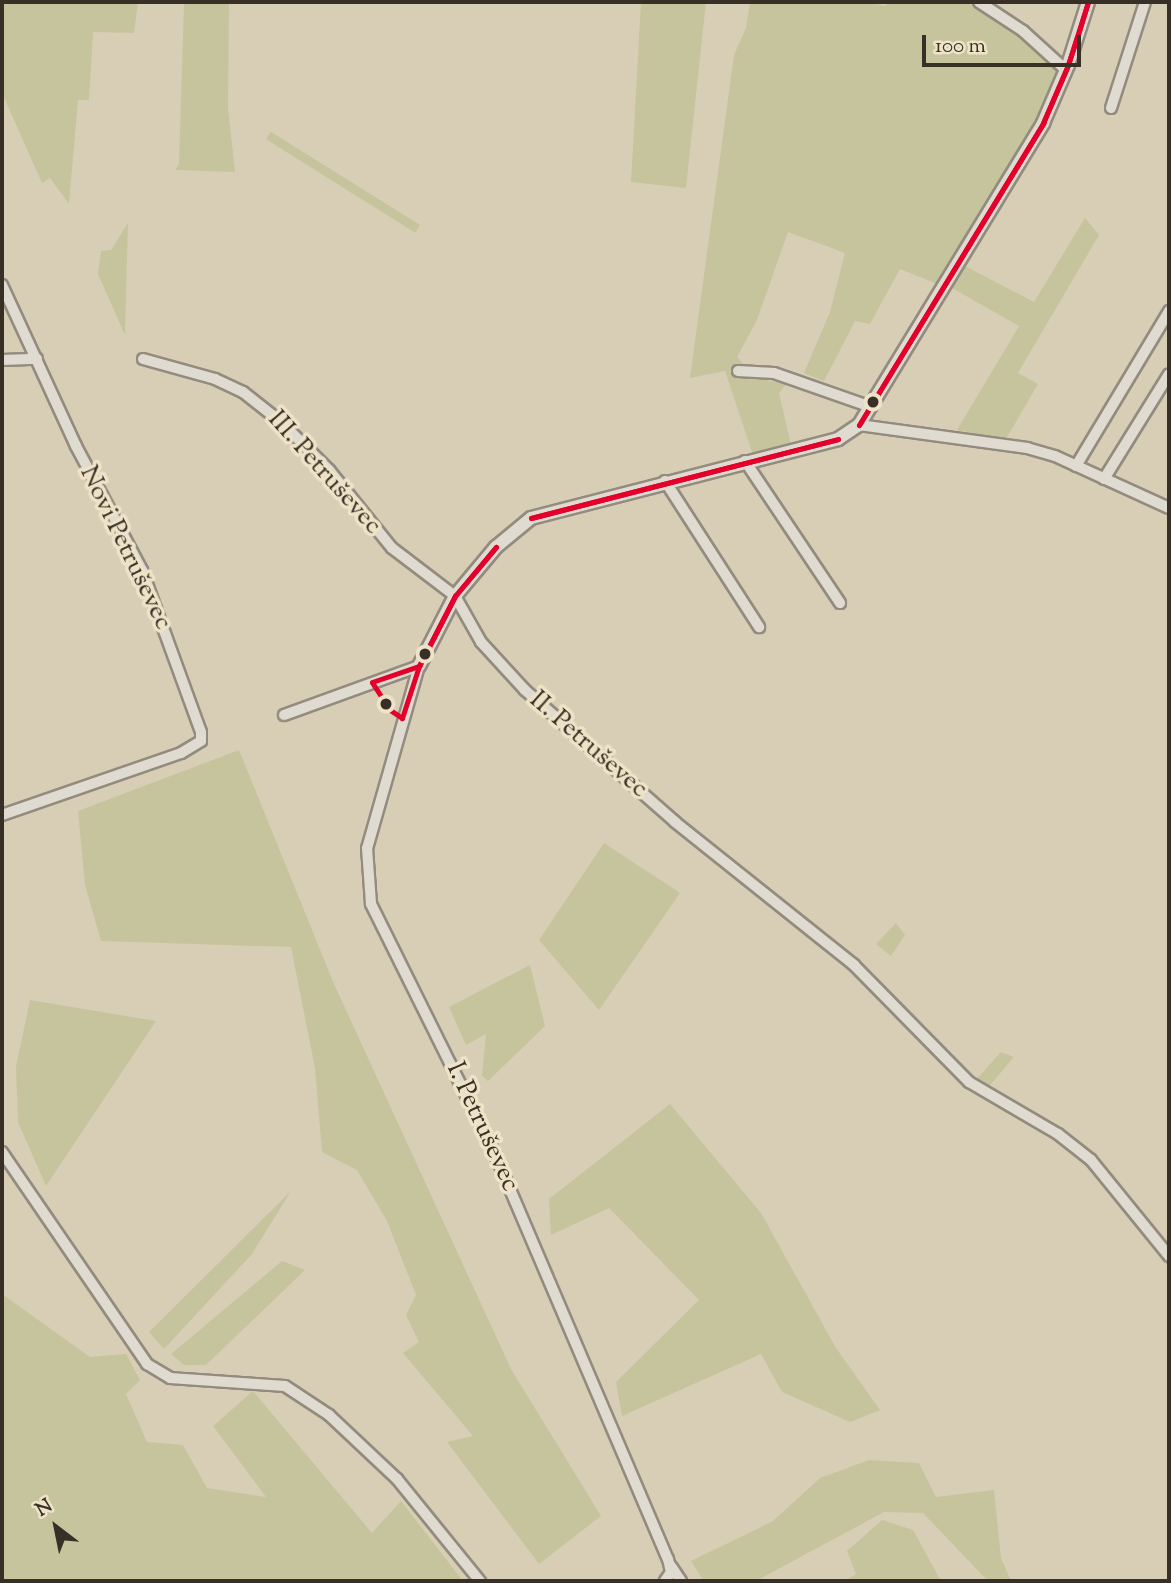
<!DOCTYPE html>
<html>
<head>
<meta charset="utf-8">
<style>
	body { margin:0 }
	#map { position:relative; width:1171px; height:1583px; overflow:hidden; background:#d8ceb6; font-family:"Sorts Mill Goudy",serif }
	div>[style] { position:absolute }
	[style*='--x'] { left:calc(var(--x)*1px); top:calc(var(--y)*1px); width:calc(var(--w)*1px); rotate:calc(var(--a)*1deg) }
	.green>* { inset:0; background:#c6c49c; transform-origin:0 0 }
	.roads { filter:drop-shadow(2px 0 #938c7e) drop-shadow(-2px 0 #938c7e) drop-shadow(0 2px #938c7e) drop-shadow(0 -2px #938c7e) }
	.minor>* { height:10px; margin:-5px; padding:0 5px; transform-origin:5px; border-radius:5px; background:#e0dbd0 }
	.tertiary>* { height:12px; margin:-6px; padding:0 6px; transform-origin:6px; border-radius:6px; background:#e0dbd0 }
	.bus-1>* { height:5px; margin:-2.5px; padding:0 2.5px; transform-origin:2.5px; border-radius:2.5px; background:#e4002b }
	.dots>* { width:19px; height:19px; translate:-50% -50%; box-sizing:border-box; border:4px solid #eee3c7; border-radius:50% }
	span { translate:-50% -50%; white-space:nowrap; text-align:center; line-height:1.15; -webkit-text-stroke:7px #eee3c7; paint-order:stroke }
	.street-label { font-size:26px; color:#382f26 }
	.frame { position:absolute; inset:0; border:4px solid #382f26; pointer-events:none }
	.north { position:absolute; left:21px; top:1492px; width:70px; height:70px; -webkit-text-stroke:5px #eee3c7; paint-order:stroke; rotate:328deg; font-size:19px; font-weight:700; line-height:28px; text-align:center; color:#382f26 }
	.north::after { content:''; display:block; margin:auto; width:24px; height:32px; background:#382f26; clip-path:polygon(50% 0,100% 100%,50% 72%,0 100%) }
	.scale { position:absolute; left:922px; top:35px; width:159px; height:32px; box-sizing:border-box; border:4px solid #382f26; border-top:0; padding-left:9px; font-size:21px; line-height:24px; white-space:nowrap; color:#382f26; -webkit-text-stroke:5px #eee3c7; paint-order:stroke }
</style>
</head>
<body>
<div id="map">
	<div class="green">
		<div style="clip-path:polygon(2px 2px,138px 2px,134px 33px,93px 32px,89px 100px,78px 100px,69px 204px,50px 178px,42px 183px,2px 93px)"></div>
		<div style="clip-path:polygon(184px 2px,229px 2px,228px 108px,235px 172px,175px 170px,179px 164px)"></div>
		<div style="clip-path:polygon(641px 2px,706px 2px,686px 188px,631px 182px)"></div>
		<div style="clip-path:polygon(750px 2px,868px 2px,885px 6px,887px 2px,987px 2px,1005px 10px,1060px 63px,1036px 119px,937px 284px,900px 269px,870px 324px,855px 321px,824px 381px,804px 373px,830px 312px,845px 253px,788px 232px,757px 320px,737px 357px,749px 370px,769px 381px,787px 383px,779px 393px,791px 445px,753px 455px,725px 371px,690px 378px,734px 55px,746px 28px)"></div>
		<div style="clip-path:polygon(1085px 218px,1099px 235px,1018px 373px,1038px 384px,1013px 427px,1005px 440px,957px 430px,1019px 326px,952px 288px,965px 266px,1034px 302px)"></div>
		<div style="clip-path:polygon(128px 223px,125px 335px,98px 274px,101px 251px,111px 250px)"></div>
		<div style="left:420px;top:225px;width:9px;height:176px;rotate:122deg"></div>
		<div style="clip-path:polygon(239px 750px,334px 984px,511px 1369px,601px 1516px,539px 1564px,447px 1442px,473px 1436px,403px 1353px,419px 1342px,406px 1315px,416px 1295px,387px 1221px,357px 1170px,322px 1152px,315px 1068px,291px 947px,101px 941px,85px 885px,78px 811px)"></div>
		<div style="clip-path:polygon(604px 843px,680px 893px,599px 1010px,539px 940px)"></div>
		<div style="clip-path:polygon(896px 923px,905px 935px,891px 956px,876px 944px)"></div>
		<div style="clip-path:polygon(530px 965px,545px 1026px,488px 1081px,482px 1076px,486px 1034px,466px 1045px,449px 1007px)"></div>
		<div style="clip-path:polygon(30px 1000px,156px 1021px,46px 1186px,18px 1122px,16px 1067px)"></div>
		<div style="clip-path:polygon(1001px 1052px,1014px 1057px,985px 1091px,974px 1082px)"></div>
		<div style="clip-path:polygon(670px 1104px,761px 1213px,836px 1348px,880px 1410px,850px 1422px,782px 1392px,761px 1354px,622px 1416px,616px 1382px,699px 1300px,609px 1208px,551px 1235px,549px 1199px)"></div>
		<div style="clip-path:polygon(291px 1191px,252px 1254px,164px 1349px,149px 1332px)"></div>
		<div style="clip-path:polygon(282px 1261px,305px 1270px,206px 1365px,184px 1365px,171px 1354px)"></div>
		<div style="clip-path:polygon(2px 1294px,90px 1357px,126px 1354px,140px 1380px,126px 1394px,147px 1442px,183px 1445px,207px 1488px,266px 1497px,213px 1426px,253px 1391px,372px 1533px,401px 1501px,463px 1581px,2px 1581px)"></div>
		<div style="clip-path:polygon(869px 1460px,919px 1463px,936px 1497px,994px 1490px,1001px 1558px,1011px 1581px,988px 1581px,923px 1513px,884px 1512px,756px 1581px,704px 1581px,691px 1561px,773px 1521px,820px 1478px)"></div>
		<div style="clip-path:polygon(882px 1520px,913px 1530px,941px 1581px,845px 1581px,856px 1574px,847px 1551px)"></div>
	</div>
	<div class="roads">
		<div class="minor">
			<div style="--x:979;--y:2;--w:53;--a:33.4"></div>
			<div style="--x:1023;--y:31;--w:58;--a:42.2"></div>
			<div style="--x:1111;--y:108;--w:111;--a:-72.2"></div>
			<div style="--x:2;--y:285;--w:177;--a:65.3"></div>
			<div style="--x:76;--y:446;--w:140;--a:62"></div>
			<div style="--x:142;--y:570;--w:172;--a:70"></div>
			<div style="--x:201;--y:732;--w:9;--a:90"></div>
			<div style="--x:201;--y:741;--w:23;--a:149"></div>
			<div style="--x:181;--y:753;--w:189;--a:160.9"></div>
			<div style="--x:143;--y:359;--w:75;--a:15.5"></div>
			<div style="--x:215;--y:379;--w:31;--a:25"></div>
			<div style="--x:243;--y:392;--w:48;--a:38.3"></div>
			<div style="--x:281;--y:422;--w:68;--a:45"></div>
			<div style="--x:329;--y:470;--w:100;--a:51.1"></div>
			<div style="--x:392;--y:548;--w:79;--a:37.3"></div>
			<div style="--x:455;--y:596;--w:53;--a:60.5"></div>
			<div style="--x:481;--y:642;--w:65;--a:47.5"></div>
			<div style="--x:525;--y:690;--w:200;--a:41.3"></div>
			<div style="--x:675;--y:822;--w:229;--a:38.6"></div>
			<div style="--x:854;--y:965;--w:164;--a:45.5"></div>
			<div style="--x:969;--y:1082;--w:103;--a:30.3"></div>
			<div style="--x:1058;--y:1134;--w:42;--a:38.2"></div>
			<div style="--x:1091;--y:1160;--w:124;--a:50.9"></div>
			<div style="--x:2;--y:360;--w:35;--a:-2"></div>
			<div style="--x:738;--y:371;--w:36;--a:3"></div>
			<div style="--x:774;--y:373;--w:103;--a:19.3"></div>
			<div style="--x:859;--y:425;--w:170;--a:7.8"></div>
			<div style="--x:1027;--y:448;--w:29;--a:16"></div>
			<div style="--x:1055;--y:456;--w:125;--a:24.5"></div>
			<div style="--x:745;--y:461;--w:171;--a:56.2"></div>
			<div style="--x:1076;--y:466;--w:181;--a:-59"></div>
			<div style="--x:1104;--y:479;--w:123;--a:-58.2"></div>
			<div style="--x:665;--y:481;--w:174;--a:57.2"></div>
			<div style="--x:419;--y:666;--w:189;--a:105.9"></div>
			<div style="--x:367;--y:848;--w:56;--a:85.9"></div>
			<div style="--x:371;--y:904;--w:279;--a:63.6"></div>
			<div style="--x:495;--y:1154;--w:440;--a:66.9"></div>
			<div style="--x:668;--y:1559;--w:13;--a:77"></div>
			<div style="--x:671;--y:1572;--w:11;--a:124"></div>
			<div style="--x:284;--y:715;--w:144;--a:-19.9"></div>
			<div style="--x:2;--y:1152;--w:257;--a:55.6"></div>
			<div style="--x:147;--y:1364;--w:27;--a:31"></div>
			<div style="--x:170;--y:1378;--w:115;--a:4"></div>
			<div style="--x:285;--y:1386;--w:53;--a:33.4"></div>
			<div style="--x:329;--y:1415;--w:93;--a:43.3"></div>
			<div style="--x:397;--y:1479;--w:132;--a:50.9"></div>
			<div style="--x:671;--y:1566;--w:18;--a:56"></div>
		</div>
		<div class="tertiary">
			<div style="--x:419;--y:666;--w:79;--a:-62.8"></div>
			<div style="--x:455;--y:596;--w:64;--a:-50.1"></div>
			<div style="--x:496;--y:547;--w:45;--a:-39.6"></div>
			<div style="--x:531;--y:518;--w:317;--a:-14.4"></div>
			<div style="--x:838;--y:439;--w:25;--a:-34"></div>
			<div style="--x:859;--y:425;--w:354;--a:-58.6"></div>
			<div style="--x:1043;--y:123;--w:63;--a:-66.7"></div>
			<div style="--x:1068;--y:65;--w:66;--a:-72.4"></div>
		</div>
	</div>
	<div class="bus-1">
		<div style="--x:1088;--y:2;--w:37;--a:107"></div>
		<div style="--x:1077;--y:37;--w:29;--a:108"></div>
		<div style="--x:1068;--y:65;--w:66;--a:-72.4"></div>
		<div style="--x:1043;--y:123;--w:63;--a:-66.7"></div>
		<div style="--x:1043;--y:123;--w:63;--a:-66.7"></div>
		<div style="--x:859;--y:425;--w:354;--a:-58.6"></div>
		<div style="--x:859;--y:425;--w:354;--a:-58.6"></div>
		<div style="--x:531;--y:518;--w:317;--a:-14.4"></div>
		<div style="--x:531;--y:518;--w:317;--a:-14.4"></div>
		<div style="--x:455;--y:596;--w:64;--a:-50.1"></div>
		<div style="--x:455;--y:596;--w:64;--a:-50.1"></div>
		<div style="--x:419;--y:666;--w:55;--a:108.1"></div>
		<div style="--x:402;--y:718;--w:14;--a:-146"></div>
		<div style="--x:390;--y:710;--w:33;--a:-123"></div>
		<div style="--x:372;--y:682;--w:50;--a:-18.8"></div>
		<div style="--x:419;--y:666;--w:79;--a:-62.8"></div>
		<div style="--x:419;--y:666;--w:79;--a:-62.8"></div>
	</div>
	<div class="dots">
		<div style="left:873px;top:402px;background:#382f26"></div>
		<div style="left:425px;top:654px;background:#382f26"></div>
		<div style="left:386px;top:704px;background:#382f26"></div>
	</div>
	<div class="street-label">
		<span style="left:324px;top:473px;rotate:48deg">III. Petruševec</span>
		<span style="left:125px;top:548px;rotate:64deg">Novi Petruševec</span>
		<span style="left:588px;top:745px;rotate:41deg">II. Petruševec</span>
		<span style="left:482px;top:1127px;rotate:65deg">I. Petruševec</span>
	</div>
	<div class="frame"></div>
	<div class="north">N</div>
	<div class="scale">100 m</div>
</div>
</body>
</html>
